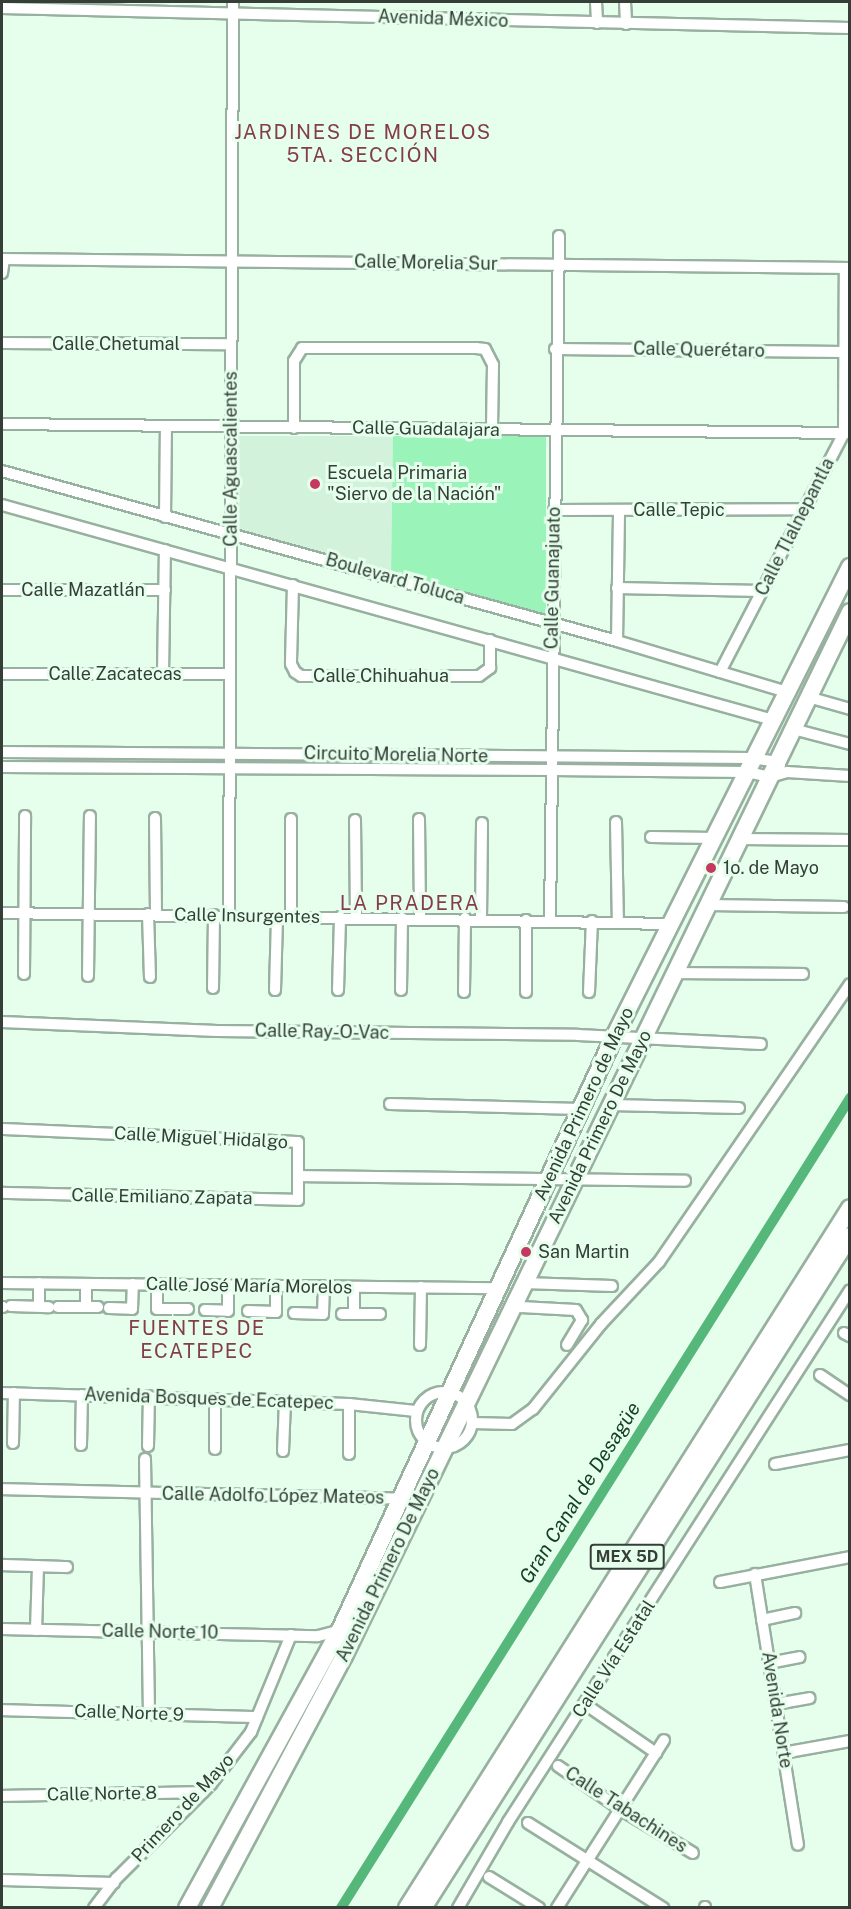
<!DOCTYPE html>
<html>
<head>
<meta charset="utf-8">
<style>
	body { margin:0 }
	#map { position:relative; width:851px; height:1909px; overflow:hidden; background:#e5ffec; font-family:"Public Sans",sans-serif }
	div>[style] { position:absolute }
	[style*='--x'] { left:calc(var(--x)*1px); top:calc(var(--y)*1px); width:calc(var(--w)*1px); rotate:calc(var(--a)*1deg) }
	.built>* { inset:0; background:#d2f2db }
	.green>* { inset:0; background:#9af3b8 }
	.canal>* { height:10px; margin:-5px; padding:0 5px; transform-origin:5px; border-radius:5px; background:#56b77b }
	.roads { filter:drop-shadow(2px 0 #98b09f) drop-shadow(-2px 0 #98b09f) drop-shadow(0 2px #98b09f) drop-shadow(0 -2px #98b09f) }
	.minor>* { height:10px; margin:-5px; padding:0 5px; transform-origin:5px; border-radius:5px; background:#fff }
	.minor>.ring { margin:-5px; padding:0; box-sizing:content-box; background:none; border:10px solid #fff; border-radius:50% }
	.highway>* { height:16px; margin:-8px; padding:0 8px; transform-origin:8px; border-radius:8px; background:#fff }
	.dots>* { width:16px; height:16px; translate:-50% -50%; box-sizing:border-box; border:3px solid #e5ffec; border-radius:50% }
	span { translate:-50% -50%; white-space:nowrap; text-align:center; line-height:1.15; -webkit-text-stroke:6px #e5ffec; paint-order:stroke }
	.shield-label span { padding:2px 4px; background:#e5ffec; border:2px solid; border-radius:4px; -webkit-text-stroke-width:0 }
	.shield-label { font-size:16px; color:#353f38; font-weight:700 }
	.street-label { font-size:18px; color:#353f38 }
	.poi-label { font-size:18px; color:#353f38 }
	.left { translate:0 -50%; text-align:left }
	.neighbourhood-label { font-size:20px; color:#853d4c; letter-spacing:1.5px }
	.water-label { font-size:20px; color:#153e25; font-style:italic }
	.frame { position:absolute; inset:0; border:3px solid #353f38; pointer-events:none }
</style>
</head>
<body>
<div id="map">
	<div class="built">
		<div style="clip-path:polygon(238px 436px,393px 436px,391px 574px,238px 532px)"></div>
	</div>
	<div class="green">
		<div style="clip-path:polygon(393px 436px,546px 436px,546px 615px,391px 574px)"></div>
	</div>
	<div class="canal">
		<div style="--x:341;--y:1908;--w:957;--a:-57.85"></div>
	</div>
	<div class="roads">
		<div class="minor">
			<div style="--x:596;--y:2;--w:21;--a:87"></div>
			<div style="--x:625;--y:2;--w:22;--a:87"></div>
			<div style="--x:2;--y:8;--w:848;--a:1.35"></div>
			<div style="--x:2;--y:259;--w:848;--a:0.61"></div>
			<div style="--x:2;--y:273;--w:14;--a:-82"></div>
			<div style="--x:2;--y:343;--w:229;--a:0.3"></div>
			<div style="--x:555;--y:349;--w:288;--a:0.6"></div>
			<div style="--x:2;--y:424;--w:848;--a:0.61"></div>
			<div style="--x:294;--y:428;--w:67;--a:-90"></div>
			<div style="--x:294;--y:361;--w:15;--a:-58"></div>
			<div style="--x:302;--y:348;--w:174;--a:0"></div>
			<div style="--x:476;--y:348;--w:9;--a:6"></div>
			<div style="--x:485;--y:349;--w:18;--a:63"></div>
			<div style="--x:493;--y:365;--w:65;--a:90.9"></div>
			<div style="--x:2;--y:471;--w:638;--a:15.45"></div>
			<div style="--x:617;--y:641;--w:177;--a:16.7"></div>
			<div style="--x:2;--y:505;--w:800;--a:15.58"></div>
			<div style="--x:554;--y:510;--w:249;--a:-0.2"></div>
			<div style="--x:165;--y:517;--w:91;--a:-89.4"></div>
			<div style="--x:293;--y:585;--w:79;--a:91.5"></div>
			<div style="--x:291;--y:664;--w:9;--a:63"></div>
			<div style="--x:295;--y:672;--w:7;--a:34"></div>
			<div style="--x:301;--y:676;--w:178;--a:0"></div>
			<div style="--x:479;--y:676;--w:14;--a:-36"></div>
			<div style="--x:490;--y:668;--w:28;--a:-90"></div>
			<div style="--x:617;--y:588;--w:145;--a:1.2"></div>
			<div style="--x:2;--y:590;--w:163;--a:0"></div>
			<div style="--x:617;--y:641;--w:131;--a:-89.1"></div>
			<div style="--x:720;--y:672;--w:269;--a:-62.6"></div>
			<div style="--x:844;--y:433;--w:165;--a:-89.7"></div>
			<div style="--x:2;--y:674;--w:227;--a:0"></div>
			<div style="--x:163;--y:674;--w:124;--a:-89.1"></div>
			<div style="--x:808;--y:697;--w:44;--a:15.9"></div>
			<div style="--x:793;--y:729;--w:59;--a:14.7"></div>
			<div style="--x:2;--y:752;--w:748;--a:0.46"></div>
			<div style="--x:750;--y:758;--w:21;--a:8"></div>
			<div style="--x:771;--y:761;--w:10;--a:24"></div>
			<div style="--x:2;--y:767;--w:550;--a:0.31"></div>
			<div style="--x:552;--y:770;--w:195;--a:0.6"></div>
			<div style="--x:747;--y:772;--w:24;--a:12"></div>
			<div style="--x:770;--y:777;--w:18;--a:-16"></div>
			<div style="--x:787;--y:772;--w:63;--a:3.6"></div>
			<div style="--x:155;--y:818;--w:97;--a:89.4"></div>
			<div style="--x:291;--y:819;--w:98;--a:90"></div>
			<div style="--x:419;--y:819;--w:99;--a:89.4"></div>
			<div style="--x:355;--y:820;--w:98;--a:89.4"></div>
			<div style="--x:616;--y:822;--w:100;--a:88.9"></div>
			<div style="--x:651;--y:837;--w:63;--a:0.9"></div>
			<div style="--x:740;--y:839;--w:110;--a:0.5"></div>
			<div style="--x:708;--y:905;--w:136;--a:0.8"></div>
			<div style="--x:2;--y:913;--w:670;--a:0.94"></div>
			<div style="--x:148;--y:914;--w:63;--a:88.2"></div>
			<div style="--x:229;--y:916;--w:914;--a:-89.75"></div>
			<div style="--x:481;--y:919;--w:96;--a:-89.4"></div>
			<div style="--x:550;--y:921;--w:685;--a:-89.25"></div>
			<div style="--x:675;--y:973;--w:128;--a:0.4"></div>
			<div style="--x:24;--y:974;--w:158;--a:-89.6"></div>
			<div style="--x:88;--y:976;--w:160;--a:-89.3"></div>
			<div style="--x:213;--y:988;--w:73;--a:-89.2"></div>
			<div style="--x:275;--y:990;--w:73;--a:-88.4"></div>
			<div style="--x:338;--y:990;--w:73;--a:-88.4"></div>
			<div style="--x:401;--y:990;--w:72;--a:-89.2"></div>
			<div style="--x:464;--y:992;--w:74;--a:-89.2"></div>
			<div style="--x:526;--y:992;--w:72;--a:-90"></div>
			<div style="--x:589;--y:992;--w:71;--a:-87.6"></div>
			<div style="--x:2;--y:1022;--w:215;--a:2.4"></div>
			<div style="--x:217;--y:1031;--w:361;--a:0.6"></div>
			<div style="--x:578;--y:1035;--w:183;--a:2.8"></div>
			<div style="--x:390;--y:1104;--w:190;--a:1.5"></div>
			<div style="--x:611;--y:1105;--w:128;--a:1.3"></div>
			<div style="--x:2;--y:1129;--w:296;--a:2.5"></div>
			<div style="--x:298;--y:1142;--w:58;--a:90"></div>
			<div style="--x:298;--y:1200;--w:296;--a:-178.6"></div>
			<div style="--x:298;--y:1176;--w:387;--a:0.7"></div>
			<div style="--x:2;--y:1283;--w:495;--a:0.6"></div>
			<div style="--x:524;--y:1283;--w:88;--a:2"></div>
			<div style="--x:157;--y:1285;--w:24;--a:90"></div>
			<div style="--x:157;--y:1309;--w:31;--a:0"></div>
			<div style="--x:514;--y:1304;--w:8;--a:23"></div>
			<div style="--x:521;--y:1307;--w:55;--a:3.1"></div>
			<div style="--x:576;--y:1310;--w:12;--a:59"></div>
			<div style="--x:582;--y:1320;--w:29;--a:121"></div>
			<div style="--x:11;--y:1306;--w:38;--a:2"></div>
			<div style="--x:39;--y:1306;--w:23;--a:-90"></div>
			<div style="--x:2;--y:1307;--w:1;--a:0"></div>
			<div style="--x:58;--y:1307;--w:40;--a:0"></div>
			<div style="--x:86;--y:1307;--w:23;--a:-90"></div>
			<div style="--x:109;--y:1308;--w:23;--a:2"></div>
			<div style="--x:132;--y:1309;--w:25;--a:-88"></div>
			<div style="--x:205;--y:1310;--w:23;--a:2"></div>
			<div style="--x:228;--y:1311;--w:26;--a:-90"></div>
			<div style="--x:248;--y:1311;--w:28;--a:2"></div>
			<div style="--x:276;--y:1312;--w:26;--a:-90"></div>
			<div style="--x:294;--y:1313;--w:29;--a:2"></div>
			<div style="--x:323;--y:1314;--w:27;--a:-88"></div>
			<div style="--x:342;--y:1314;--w:38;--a:0"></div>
			<div style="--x:354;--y:1314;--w:27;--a:-90"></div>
			<div style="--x:844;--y:1333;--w:7;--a:27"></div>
			<div style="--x:420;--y:1345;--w:58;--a:-89"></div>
			<div style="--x:820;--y:1375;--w:36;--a:34"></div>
			<div class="ring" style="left:416px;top:1392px;width:46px;height:46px"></div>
			<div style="--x:2;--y:1393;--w:347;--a:1.8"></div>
			<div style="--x:349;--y:1404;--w:67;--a:6"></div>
			<div style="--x:349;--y:1404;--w:50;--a:90"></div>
			<div style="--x:472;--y:1423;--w:40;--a:1.4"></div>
			<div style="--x:512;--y:1424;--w:26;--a:-36"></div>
			<div style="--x:533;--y:1409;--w:109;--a:-51.3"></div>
			<div style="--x:601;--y:1324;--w:85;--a:-46.9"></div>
			<div style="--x:659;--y:1262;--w:337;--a:-55.5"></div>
			<div style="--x:13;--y:1443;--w:50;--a:-88.9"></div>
			<div style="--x:81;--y:1445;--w:50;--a:-88.9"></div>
			<div style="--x:148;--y:1446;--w:50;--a:-88.9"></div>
			<div style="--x:215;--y:1449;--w:50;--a:-90"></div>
			<div style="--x:283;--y:1451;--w:49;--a:-87.7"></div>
			<div style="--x:145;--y:1459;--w:254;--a:89.1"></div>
			<div style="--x:775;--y:1464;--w:76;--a:-10.6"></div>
			<div style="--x:2;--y:1489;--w:398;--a:1.4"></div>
			<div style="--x:2;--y:1565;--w:65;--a:1.8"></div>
			<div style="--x:755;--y:1574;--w:274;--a:81"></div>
			<div style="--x:720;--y:1582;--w:132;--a:-10.9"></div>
			<div style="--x:762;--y:1620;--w:34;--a:-12"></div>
			<div style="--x:2;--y:1629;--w:316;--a:1.3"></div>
			<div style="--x:318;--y:1636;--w:25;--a:-14"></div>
			<div style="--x:36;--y:1630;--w:64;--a:-88.2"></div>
			<div style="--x:769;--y:1663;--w:31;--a:-11"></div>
			<div style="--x:776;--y:1704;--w:34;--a:-10"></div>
			<div style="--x:592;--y:1709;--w:78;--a:34.5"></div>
			<div style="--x:2;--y:1710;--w:255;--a:1.6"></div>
			<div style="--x:783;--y:1753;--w:68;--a:-10.2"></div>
			<div style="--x:558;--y:1766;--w:75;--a:34.7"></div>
			<div style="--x:620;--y:1809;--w:85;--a:31.1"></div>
			<div style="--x:2;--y:1796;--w:201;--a:-1.1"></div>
			<div style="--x:528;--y:1823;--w:160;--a:32.2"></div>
			<div style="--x:489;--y:1877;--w:59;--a:31.8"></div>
			<div style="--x:2;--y:1880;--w:112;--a:1.5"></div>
			<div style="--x:94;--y:1908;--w:38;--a:-53"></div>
			<div style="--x:117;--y:1878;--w:133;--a:-45"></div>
			<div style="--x:211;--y:1784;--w:66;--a:-52.4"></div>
			<div style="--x:251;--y:1732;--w:105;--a:-67.6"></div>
			<div style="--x:458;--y:1908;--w:99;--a:-59.8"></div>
			<div style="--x:508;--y:1822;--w:632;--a:-57.26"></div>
			<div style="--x:557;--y:1908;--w:199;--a:-57.5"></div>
			<div style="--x:705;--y:1908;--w:1;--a:-90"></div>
		</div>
		<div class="highway">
			<div style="--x:187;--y:1908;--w:317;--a:-61.2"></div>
			<div style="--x:340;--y:1630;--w:653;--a:-65.2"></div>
			<div style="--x:614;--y:1037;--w:526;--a:-63.34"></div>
			<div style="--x:210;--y:1908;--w:285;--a:-62"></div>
			<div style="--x:344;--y:1656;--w:1160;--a:-64.14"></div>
			<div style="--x:407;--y:1908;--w:828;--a:-57.67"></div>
			<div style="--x:423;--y:1908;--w:796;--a:-57.57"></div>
		</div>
	</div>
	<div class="dots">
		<div style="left:315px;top:484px;background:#c73860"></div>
		<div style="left:711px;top:868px;background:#c73860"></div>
		<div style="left:526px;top:1252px;background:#c73860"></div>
	</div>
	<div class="shield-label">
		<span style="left:627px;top:1557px">MEX 5D</span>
	</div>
	<div class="street-label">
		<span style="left:443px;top:19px;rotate:2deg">Avenida México</span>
		<span style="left:426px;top:263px;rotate:1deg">Calle Morelia Sur</span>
		<span style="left:116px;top:344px">Calle Chetumal</span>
		<span style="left:699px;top:350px;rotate:1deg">Calle Querétaro</span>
		<span style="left:426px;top:429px;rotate:1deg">Calle Guadalajara</span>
		<span style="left:231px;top:459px;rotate:-90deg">Calle Aguascalientes</span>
		<span style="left:679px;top:510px">Calle Tepic</span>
		<span style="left:795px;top:527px;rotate:-63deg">Calle Tlalnepantla</span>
		<span style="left:553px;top:578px;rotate:-89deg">Calle Guanajuato</span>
		<span style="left:395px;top:579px;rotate:16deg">Boulevard Toluca</span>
		<span style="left:83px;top:590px">Calle Mazatlán</span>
		<span style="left:115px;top:674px">Calle Zacatecas</span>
		<span style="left:381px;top:676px">Calle Chihuahua</span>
		<span style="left:396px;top:755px;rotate:1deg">Circuito Morelia Norte</span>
		<span style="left:247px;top:916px;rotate:1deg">Calle Insurgentes</span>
		<span style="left:322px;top:1032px;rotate:1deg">Calle Ray-O-Vac</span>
		<span style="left:584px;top:1104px;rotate:-65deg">Avenida Primero de Mayo</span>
		<span style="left:600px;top:1127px;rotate:-64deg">Avenida Primero De Mayo</span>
		<span style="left:201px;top:1138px;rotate:3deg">Calle Miguel Hidalgo</span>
		<span style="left:162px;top:1197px;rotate:1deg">Calle Emiliano Zapata</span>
		<span style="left:249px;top:1286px;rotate:1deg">Calle José María Morelos</span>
		<span style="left:209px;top:1399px;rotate:2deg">Avenida Bosques de Ecatepec</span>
		<span style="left:273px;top:1496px;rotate:1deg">Calle Adolfo López Mateos</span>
		<span style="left:388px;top:1565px;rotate:-64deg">Avenida Primero De Mayo</span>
		<span style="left:160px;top:1632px;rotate:1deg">Calle Norte 10</span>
		<span style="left:614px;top:1659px;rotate:-57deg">Calle Vía Estatal</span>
		<span style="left:777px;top:1710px;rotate:81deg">Avenida Norte</span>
		<span style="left:129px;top:1713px;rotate:2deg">Calle Norte 9</span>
		<span style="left:102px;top:1794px;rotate:-1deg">Calle Norte 8</span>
		<span style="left:183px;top:1808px;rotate:-47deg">Primero de Mayo</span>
		<span style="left:626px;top:1810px;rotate:33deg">Calle Tabachines</span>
	</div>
	<div class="poi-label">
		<span class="left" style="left:327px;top:484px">Escuela Primaria<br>"Siervo de la Nación"</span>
		<span class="left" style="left:723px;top:868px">1o. de Mayo</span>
		<span class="left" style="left:538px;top:1252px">San Martin</span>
	</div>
	<div class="neighbourhood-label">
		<span style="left:363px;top:144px">JARDINES DE MORELOS<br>5TA. SECCIÓN</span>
		<span style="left:410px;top:903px">LA PRADERA</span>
		<span style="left:197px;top:1340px">FUENTES DE<br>ECATEPEC</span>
	</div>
	<div class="water-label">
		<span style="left:580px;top:1493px;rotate:-58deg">Gran Canal de Desagüe</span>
	</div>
	<div class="frame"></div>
</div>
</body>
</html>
